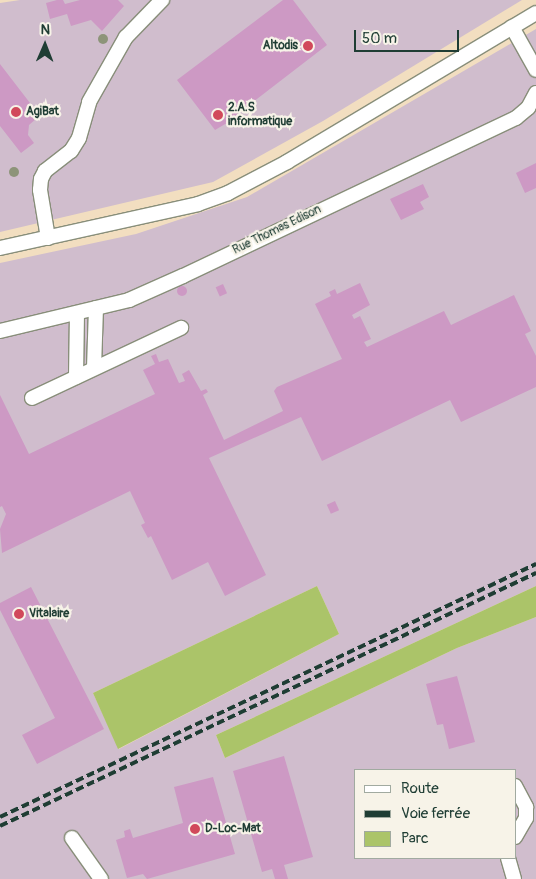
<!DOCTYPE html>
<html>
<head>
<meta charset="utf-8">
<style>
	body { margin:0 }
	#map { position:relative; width:536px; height:879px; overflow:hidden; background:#f2dec0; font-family:Pangolin,sans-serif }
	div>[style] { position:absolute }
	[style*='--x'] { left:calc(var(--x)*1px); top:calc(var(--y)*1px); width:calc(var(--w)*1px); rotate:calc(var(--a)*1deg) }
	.industrial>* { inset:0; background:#d0bdcd }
	.green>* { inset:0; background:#abc469 }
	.building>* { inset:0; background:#cd99c4; transform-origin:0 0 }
	.round { border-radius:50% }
	.roads { filter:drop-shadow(1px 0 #888e7a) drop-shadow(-1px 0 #888e7a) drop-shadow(0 1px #888e7a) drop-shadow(0 -1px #888e7a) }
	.minor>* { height:14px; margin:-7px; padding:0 7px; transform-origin:7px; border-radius:7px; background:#fff }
	.rail>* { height:4px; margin-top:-2px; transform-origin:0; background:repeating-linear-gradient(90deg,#1f3d34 0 8px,transparent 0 12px) }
	.trees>* { width:10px; height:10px; margin:-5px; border-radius:50%; background:#8d9479 }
	.dots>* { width:14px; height:14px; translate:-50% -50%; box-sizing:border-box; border:2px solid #f7f3e8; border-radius:50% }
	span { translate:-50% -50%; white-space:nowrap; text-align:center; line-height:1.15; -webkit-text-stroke:4.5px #f7f3e8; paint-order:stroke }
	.poi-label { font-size:12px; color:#1f3d34; font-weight:700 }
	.right { translate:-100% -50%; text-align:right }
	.left { translate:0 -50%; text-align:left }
	.street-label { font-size:12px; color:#1f3d34 }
	.legend { position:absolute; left:354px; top:769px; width:162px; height:90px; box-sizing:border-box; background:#f7f3e8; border:1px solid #a1aaa0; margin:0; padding:6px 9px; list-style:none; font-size:15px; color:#1f3d34 }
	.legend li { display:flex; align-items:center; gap:10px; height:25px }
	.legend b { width:25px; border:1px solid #a1aaa0 }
	.north { position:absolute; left:20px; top:20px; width:50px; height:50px; -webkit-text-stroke:4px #f7f3e8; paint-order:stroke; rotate:1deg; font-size:14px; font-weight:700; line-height:20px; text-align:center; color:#1f3d34 }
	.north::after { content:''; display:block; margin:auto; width:18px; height:22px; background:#1f3d34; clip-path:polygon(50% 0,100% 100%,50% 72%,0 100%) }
	.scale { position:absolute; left:354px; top:30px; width:105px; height:22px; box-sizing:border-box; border:2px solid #1f3d34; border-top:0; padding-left:6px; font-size:15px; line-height:18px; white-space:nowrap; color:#1f3d34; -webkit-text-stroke:4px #f7f3e8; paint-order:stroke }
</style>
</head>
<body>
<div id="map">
	<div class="industrial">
		<div style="clip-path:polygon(20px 0,522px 0,323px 121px,213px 182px,0 232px,0 3px)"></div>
		<div style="clip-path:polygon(evenodd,536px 29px,536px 586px,216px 735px,225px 758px,457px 648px,536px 617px,536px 879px,0 879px,0 263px,136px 234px,247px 197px,536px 29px,317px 586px,339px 634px,119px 749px,93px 693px,317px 586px,536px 29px,355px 770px,515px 770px,515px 858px,355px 858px,355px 770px)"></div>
	</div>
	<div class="green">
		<div style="clip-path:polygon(317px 586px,339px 634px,118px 749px,93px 693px)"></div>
		<div style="clip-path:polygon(536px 586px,536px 617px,457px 648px,225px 758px,216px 735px)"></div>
	</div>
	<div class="building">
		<div style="clip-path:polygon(57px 0,63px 0,65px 4px,80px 0,118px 0,124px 6px,102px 31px,91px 20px,71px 26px,67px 14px,50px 19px,46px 3px)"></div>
		<div style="clip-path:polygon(283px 0,293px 0,327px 45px,236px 115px,237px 117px,215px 130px,177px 80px)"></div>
		<div style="clip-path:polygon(0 64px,30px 103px,27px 106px,37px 118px,29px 125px,28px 135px,34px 143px,21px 153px,0 126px)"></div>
		<div style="clip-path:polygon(536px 158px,536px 188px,525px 193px,516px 173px,536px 163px)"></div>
		<div style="clip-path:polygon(423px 184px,429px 197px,420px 202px,424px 209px,401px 220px,390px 199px)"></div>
		<div style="clip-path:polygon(360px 283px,370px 305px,352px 315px,354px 319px,360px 316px,371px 339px,364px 342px,367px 347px,444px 311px,451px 325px,514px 295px,531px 331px,525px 334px,536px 356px,536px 387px,461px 422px,450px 400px,322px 461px,301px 417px,209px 458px,266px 575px,225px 596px,208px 562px,172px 580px,151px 536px,148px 538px,141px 525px,145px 523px,130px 491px,2px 553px,0 529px,6px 514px,2px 506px,0 507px,0 395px,29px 454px,155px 394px,143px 370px,155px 364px,151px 356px,156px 354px,159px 362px,168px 359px,179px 383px,185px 381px,182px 374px,189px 370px,201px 391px,206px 389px,208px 392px,203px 395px,224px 440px,283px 411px,274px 391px,277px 387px,342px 359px,315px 304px,331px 296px,329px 292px,335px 289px,337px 294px)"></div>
		<div style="left:223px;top:284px;width:10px;height:8px;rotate:66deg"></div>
		<div class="round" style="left:177px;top:286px;width:10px;height:10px"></div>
		<div style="left:335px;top:501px;width:10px;height:9px;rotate:66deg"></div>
		<div style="clip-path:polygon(31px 587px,104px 729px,37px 764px,22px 735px,55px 718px,0 610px,0 603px)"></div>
		<div style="clip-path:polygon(457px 676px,475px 742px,449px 749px,443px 724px,437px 725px,426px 684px)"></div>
		<div style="clip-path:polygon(284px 756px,313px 857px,284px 865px,288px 879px,275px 879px,272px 869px,262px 872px,233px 771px)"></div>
		<div style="clip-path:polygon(213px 777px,235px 854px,147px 879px,143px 874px,127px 878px,116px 840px,125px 837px,124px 831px,130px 829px,133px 838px,183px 823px,174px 787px)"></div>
	</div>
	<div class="roads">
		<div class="minor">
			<div style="--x:512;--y:27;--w:49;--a:60.8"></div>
			<div style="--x:48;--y:238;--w:49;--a:-99.5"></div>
			<div style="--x:40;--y:190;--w:11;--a:-85"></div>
			<div style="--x:41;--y:179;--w:9;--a:-63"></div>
			<div style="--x:45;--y:171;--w:33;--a:-38"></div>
			<div style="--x:71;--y:151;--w:15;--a:-58"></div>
			<div style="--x:79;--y:138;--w:37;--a:-74"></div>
			<div style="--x:89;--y:102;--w:75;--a:-60.4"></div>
			<div style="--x:126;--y:37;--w:52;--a:-45.8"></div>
			<div style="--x:0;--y:248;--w:203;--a:-12.5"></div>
			<div style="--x:198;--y:204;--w:32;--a:-20"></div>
			<div style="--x:228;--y:193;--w:67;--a:-27.7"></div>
			<div style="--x:287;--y:162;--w:290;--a:-30.9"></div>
			<div style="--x:0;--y:331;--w:133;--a:-13.5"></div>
			<div style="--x:129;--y:300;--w:59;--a:-24"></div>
			<div style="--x:183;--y:276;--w:369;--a:-25.4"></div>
			<div style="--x:516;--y:118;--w:16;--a:-40"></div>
			<div style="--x:528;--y:108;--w:17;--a:-62"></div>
			<div style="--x:94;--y:368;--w:60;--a:-88.1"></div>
			<div style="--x:76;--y:377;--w:64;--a:-89.1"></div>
			<div style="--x:32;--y:398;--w:165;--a:-25.2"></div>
			<div style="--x:515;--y:786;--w:24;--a:62"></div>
			<div style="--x:526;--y:807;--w:11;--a:90"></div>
			<div style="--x:526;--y:818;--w:22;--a:120"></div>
			<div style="--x:72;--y:838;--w:50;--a:54.7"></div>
			<div style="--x:508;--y:858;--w:22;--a:74"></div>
		</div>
	</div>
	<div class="rail">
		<div style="--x:0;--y:817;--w:593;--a:-25.27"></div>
		<div style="--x:0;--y:826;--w:593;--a:-25.27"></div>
	</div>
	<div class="trees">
		<div style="left:103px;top:39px"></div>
		<div style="left:14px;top:172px"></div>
	</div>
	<div class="dots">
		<div style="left:308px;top:46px;background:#d1495b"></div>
		<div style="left:16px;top:112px;background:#d1495b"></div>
		<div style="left:218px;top:115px;background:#d1495b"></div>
		<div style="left:19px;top:614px;background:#d1495b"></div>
		<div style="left:195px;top:829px;background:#d1495b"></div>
	</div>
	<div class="poi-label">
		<span class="right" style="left:298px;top:46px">Altodis</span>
		<span class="left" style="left:228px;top:115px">2.A.S<br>informatique</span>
		<span class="left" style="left:26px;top:112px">AgiBat</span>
		<span class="left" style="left:29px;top:614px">Vitalaire</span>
		<span class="left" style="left:205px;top:829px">D-Loc-Mat</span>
	</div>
	<div class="street-label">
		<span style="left:277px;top:230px;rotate:-26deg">Rue Thomas Edison</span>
	</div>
	<ul class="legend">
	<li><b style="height:6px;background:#fff"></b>Route</li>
	<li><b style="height:6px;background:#1f3d34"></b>Voie ferrée</li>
	<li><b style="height:14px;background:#abc469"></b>Parc</li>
	</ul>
	<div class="north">N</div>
	<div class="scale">50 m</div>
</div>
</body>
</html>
